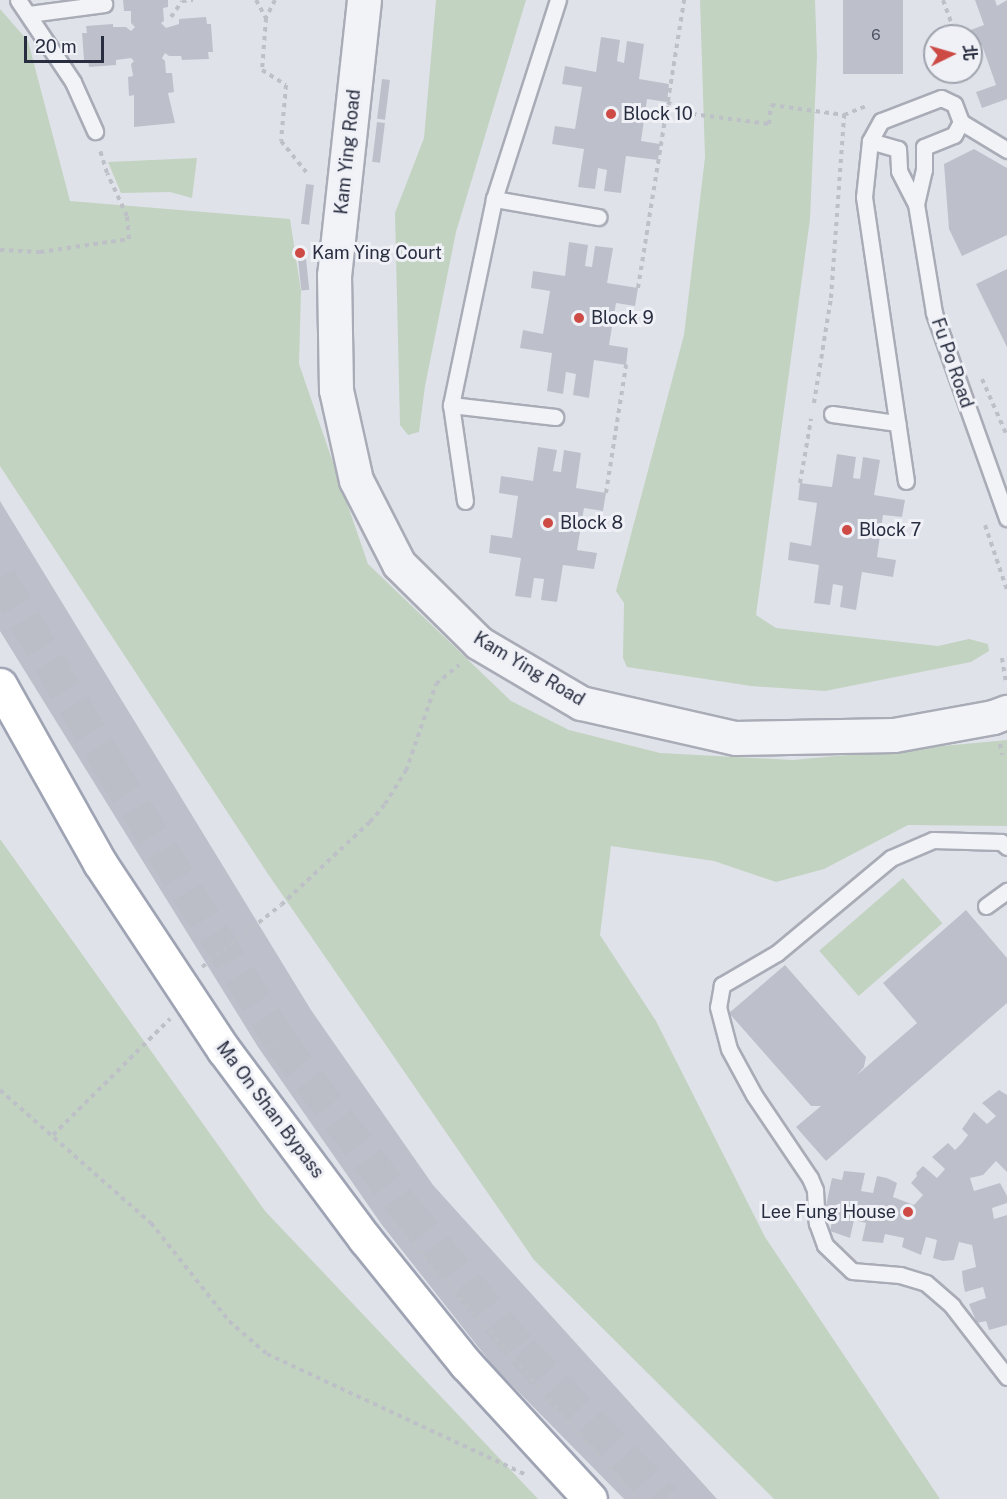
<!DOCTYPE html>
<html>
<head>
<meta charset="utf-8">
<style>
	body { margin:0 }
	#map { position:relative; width:1007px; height:1499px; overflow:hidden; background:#e0e2e9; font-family:"Public Sans","Noto Sans TC",sans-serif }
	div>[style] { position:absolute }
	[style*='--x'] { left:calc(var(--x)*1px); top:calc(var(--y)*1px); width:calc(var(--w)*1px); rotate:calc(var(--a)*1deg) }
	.green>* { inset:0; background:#c2d3c1; transform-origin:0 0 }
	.building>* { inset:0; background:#bdc0cb; transform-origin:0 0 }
	.primary-tunnel>* { height:33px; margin-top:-16.5px; transform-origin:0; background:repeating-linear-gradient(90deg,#bbbec7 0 33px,transparent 0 49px) }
	.path>* { height:4px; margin-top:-2px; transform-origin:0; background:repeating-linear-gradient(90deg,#bdc0c7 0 4.5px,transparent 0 9px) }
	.roads { filter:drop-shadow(2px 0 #a9acb6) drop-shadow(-2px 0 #a9acb6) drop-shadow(0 2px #a9acb6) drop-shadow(0 -2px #a9acb6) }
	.service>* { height:15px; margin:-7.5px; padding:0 7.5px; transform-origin:7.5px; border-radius:7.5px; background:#f2f3f7 }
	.tertiary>* { height:33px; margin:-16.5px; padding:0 16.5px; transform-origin:16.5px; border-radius:16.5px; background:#f2f3f7 }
	.bridges { filter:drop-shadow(2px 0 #9fa4b4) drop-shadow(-2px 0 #9fa4b4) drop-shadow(0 2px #9fa4b4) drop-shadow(0 -2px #9fa4b4) }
	.primary-bridge>* { height:33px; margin:-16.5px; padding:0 16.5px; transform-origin:16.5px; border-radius:16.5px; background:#fff }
	.dots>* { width:16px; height:16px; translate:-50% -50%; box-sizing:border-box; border:3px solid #eff1f6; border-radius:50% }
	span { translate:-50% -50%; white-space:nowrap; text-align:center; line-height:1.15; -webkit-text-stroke:6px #eff1f6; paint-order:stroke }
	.number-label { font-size:15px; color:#4d5263 }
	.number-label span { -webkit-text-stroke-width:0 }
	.poi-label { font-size:18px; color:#282d40 }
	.left { translate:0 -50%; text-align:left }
	.right { translate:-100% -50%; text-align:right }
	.street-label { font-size:18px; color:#282d40 }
	.north { position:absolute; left:923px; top:24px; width:60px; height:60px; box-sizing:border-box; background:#eff1f6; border:2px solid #9fa3ad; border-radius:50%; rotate:85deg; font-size:16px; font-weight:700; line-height:24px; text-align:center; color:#282d40 }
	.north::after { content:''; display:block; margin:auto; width:21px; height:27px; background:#cd4a45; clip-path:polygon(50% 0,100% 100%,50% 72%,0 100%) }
	.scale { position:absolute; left:24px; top:36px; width:80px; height:27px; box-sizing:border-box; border:3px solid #282d40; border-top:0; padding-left:8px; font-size:18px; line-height:21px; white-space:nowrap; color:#282d40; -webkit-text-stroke:4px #eff1f6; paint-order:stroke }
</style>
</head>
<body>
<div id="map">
	<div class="green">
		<div style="clip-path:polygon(436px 0,526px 0,456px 232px,425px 386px,419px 432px,408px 435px,400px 425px,395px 213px,424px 138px)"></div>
		<div style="clip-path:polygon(700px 0,815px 0,817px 56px,810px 219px,756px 615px,776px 628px,938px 646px,969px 639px,988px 644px,989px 651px,971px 662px,825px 691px,751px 686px,627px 667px,623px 658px,624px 603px,616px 591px,684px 335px,705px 157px)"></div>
		<div style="clip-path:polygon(0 9px,28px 41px,70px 201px,290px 219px,301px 291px,299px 364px,368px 564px,511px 701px,569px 730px,660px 753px,793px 760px,1007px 740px,1007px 826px,908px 825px,824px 869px,776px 882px,714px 861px,611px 846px,600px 935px,656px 1021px,765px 1237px,940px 1499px,774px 1499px,534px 1260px,268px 874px,0 466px)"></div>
		<div style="clip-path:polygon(197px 158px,192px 198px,170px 192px,121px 193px,108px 162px)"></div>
		<div style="clip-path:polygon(0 839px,265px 1211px,538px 1499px,0 1499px)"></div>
		<div style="left:903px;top:878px;width:60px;height:111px;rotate:49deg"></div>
	</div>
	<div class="building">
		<div style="clip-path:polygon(123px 0,168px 0,168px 7px,163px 8px,164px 21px,161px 23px,166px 28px,179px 24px,179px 19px,206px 17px,207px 24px,211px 24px,213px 52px,208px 52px,209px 59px,182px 60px,181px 56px,169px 56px,165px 53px,162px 58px,165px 61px,166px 73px,172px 73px,174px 92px,168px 93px,175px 123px,134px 127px,134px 95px,129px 96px,128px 77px,133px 76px,131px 64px,134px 61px,131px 58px,116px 60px,116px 65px,89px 67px,88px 60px,84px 60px,82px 33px,87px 33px,86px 26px,113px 24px,113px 27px,126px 27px,131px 31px,135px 27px,131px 23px,131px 11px,124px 11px)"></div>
		<div style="left:843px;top:0;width:60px;height:74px"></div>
		<div style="clip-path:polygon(975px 0,995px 0,997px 6px,1007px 0,1007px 99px,982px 108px,976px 92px,996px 85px,982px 45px,971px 49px,971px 36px,954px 36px,984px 25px)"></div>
		<div style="clip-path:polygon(601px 37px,620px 40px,617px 61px,624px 63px,627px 41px,644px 44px,639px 79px,669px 84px,667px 102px,647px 99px,641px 141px,660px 144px,658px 160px,626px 156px,621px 193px,604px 191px,607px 170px,598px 168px,595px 189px,578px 187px,584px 149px,552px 144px,555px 126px,575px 129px,582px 87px,562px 84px,565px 66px,596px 72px)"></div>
		<div style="left:382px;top:79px;width:8px;height:40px;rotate:7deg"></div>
		<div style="left:377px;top:122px;width:8px;height:40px;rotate:7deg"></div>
		<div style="clip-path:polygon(974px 149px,1007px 168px,1007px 235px,962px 256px,949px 229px,944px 164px)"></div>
		<div style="left:306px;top:184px;width:8px;height:40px;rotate:7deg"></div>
		<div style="clip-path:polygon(569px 242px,588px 245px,585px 266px,592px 267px,595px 246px,613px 248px,607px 283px,638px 288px,635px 306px,616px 303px,609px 345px,628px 348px,626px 365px,594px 360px,589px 398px,573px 395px,576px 374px,566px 372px,563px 394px,547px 391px,552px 353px,520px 348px,523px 330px,543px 334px,550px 291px,531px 288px,533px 271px,565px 276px)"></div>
		<div style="left:305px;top:249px;width:41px;height:8px;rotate:84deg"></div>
		<div style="clip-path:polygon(1007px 269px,1007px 347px,976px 284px)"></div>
		<div style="clip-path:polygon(538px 447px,557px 450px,553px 471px,561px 472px,564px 450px,581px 453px,576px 488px,606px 493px,603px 511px,584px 508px,577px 550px,597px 553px,594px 569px,563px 565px,557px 602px,541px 600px,544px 579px,534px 578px,531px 598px,515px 596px,521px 558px,489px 553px,491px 535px,512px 538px,518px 496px,499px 493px,501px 476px,533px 481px)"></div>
		<div style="clip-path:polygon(837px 454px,856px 457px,853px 478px,860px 479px,863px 457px,880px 460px,874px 495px,905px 500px,902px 517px,883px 515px,877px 557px,896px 560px,893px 577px,862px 572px,856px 610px,840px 607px,843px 586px,833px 584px,830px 605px,814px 603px,819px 565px,788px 560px,790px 542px,811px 546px,817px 503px,798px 500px,800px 483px,832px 487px)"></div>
		<div style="clip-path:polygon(0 501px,311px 1010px,433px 1185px,717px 1499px,624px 1499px,494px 1367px,382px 1225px,258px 1047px,0 631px)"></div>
		<div style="clip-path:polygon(966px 910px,1007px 958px,1007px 1003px,826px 1161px,796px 1127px,821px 1106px,811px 1106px,729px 1013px,785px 965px,866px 1057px,864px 1067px,857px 1075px,917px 1023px,883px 983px)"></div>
		<div style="clip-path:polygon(999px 1090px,1007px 1095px,1007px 1172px,996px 1161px,983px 1175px,970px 1178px,974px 1191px,1000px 1183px,1007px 1196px,1007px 1203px,992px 1208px,994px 1219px,1007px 1215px,1007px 1325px,989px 1330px,986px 1321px,977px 1323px,969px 1304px,986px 1298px,983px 1287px,965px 1292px,963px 1282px,962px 1271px,976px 1267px,972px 1245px,959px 1242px,954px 1260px,943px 1261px,933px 1258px,937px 1240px,926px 1237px,921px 1255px,902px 1247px,904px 1238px,885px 1234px,883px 1243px,862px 1241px,866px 1223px,854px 1220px,850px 1238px,830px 1231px,832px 1221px,823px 1219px,832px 1178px,842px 1180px,844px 1171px,865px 1173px,861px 1191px,873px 1193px,877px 1176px,887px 1178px,897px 1183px,893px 1197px,914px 1205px,923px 1195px,911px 1183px,917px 1176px,916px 1173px,923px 1166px,937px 1178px,945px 1169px,932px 1157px,948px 1143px,955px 1150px,962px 1143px,968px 1135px,962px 1129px,974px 1112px,987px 1124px,996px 1116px,982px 1103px)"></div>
	</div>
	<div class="primary-tunnel">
		<div style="--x:0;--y:577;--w:219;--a:59.8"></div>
		<div style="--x:110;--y:766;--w:322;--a:58.2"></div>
		<div style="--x:280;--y:1040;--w:208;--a:53.4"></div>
		<div style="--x:404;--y:1207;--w:185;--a:50.5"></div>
		<div style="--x:522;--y:1350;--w:206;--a:46.4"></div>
	</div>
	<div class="path">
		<div style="--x:256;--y:0;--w:21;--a:61"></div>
		<div style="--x:275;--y:0;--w:20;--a:117"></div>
		<div style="--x:266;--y:18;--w:52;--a:94.4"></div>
		<div style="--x:262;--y:70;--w:28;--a:32"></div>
		<div style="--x:286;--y:85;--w:56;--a:95.1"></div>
		<div style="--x:281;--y:141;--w:40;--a:51"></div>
		<div style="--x:943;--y:0;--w:38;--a:70"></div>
		<div style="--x:171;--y:17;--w:19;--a:-55"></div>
		<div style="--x:182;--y:1;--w:11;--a:-5"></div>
		<div style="--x:940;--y:76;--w:12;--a:-20"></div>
		<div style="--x:667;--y:102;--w:28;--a:26"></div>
		<div style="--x:692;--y:114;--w:78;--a:7.4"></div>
		<div style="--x:769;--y:124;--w:19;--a:-84"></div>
		<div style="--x:771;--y:105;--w:74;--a:7.8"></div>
		<div style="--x:0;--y:250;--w:40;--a:2.9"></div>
		<div style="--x:40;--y:252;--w:90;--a:-8.3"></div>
		<div style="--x:129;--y:239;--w:23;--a:-95"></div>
		<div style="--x:127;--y:216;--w:47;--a:-114.9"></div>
		<div style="--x:107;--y:173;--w:24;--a:-107"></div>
		<div style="--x:638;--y:288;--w:292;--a:-80.9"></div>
		<div style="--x:982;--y:379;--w:62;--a:66.3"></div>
		<div style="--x:814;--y:403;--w:106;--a:-80.8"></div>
		<div style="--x:831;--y:298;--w:183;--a:-85.9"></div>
		<div style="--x:844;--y:115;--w:24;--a:-22"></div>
		<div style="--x:800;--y:483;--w:65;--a:-80.2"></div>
		<div style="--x:606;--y:493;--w:130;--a:-81.1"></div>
		<div style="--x:985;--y:525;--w:69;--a:71.3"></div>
		<div style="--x:1002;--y:658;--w:26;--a:81"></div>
		<div style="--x:1000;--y:744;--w:11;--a:80"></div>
		<div style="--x:202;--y:967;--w:100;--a:-38.1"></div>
		<div style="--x:281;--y:905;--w:122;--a:-43"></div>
		<div style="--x:370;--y:822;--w:23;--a:-50"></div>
		<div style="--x:385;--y:804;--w:39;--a:-58"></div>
		<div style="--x:406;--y:771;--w:92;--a:-71"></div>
		<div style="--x:436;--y:684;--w:30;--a:-40"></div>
		<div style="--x:0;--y:1090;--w:201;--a:41.4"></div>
		<div style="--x:151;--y:1223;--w:125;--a:51.5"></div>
		<div style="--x:229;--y:1321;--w:50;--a:41"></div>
		<div style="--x:267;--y:1354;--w:286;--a:25"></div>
		<div style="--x:53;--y:1135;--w:165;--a:-44.8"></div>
		<div style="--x:394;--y:1223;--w:368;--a:48.6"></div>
	</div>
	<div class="roads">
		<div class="service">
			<div style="--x:18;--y:0;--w:99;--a:56.1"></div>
			<div style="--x:73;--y:82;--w:54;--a:65.8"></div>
			<div style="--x:29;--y:14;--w:76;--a:-7.6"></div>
			<div style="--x:961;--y:122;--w:54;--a:31.3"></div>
			<div style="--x:870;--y:141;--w:56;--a:96.1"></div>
			<div style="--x:864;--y:197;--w:287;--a:81.6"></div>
			<div style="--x:494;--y:199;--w:106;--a:9.8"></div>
			<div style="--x:916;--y:204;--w:35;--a:-77"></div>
			<div style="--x:924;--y:170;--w:23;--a:-90"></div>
			<div style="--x:924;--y:147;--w:32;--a:-22"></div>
			<div style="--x:954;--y:135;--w:15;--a:-62"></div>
			<div style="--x:961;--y:122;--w:19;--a:-111"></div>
			<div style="--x:954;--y:104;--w:14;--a:-155"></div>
			<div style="--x:941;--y:98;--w:64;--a:159"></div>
			<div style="--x:881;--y:121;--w:23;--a:119"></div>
			<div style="--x:870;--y:141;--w:29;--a:16"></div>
			<div style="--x:898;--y:149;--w:22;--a:87"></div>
			<div style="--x:899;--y:171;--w:37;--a:63"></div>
			<div style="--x:916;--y:204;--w:110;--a:80.6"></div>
			<div style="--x:934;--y:313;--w:218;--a:70.4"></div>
			<div style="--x:451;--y:405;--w:105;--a:6.6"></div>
			<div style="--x:832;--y:414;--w:66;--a:7.9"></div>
			<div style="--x:465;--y:501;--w:97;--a:-98.3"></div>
			<div style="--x:451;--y:405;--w:210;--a:-78.2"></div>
			<div style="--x:494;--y:199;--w:209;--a:-72.2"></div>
			<div style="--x:1007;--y:847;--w:8;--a:-140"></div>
			<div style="--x:1001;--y:842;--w:68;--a:-178.3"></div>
			<div style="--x:933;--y:840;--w:46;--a:156.8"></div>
			<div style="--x:891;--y:858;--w:148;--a:140.2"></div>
			<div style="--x:777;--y:953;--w:64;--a:149.8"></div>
			<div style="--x:722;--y:985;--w:22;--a:100"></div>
			<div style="--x:718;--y:1007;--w:43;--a:75.3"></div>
			<div style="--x:729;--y:1049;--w:52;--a:61.5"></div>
			<div style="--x:754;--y:1095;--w:100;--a:56"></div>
			<div style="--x:810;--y:1178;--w:13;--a:67"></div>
			<div style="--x:815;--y:1190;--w:33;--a:87"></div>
			<div style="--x:817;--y:1223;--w:23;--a:70"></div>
			<div style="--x:825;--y:1245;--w:37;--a:44"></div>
			<div style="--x:852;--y:1271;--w:48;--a:4.8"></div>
			<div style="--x:900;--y:1275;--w:27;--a:17"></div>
			<div style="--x:926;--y:1283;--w:35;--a:41"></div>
			<div style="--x:952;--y:1306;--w:90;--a:52.2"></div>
			<div style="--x:986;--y:906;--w:26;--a:-36"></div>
		</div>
		<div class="tertiary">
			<div style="--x:364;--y:0;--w:277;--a:96.2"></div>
			<div style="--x:334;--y:275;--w:115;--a:89"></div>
			<div style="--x:336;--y:390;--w:92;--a:77.5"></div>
			<div style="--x:356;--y:480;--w:94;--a:62.9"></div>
			<div style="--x:399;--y:564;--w:112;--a:44.6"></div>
			<div style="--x:479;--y:643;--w:118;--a:30.5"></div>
			<div style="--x:581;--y:703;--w:158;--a:12.8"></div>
			<div style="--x:735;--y:738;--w:159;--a:-1.1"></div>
			<div style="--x:894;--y:735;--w:101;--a:-10.3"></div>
			<div style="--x:993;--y:717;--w:15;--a:-20"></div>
		</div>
	</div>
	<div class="bridges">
		<div class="primary-bridge">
			<div style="--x:0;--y:685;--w:204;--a:60.7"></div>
			<div style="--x:100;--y:863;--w:224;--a:56.5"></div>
			<div style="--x:224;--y:1050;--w:236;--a:53.3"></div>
			<div style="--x:365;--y:1239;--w:161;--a:51.1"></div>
			<div style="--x:466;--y:1364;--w:183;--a:47.4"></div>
		</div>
	</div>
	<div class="dots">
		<div style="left:611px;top:114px;background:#cd4a45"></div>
		<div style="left:300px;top:253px;background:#cd4a45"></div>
		<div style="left:579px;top:318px;background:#cd4a45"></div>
		<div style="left:548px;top:523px;background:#cd4a45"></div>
		<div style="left:847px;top:530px;background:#cd4a45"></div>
		<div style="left:908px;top:1212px;background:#cd4a45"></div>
	</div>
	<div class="number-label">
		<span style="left:876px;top:35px">6</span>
	</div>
	<div class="poi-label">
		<span class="left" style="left:623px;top:114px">Block 10</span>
		<span class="left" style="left:312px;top:253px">Kam Ying Court</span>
		<span class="left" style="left:591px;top:318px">Block 9</span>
		<span class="left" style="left:560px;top:523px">Block 8</span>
		<span class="left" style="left:859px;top:530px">Block 7</span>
		<span class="right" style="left:896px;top:1212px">Lee Fung House</span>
	</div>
	<div class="street-label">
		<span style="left:348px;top:152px;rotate:-84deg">Kam Ying Road</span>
		<span style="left:952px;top:363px;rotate:71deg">Fu Po Road</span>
		<span style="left:529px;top:669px;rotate:31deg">Kam Ying Road</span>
		<span style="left:270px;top:1110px;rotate:53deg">Ma On Shan Bypass</span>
	</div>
	<div class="north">北</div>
	<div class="scale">20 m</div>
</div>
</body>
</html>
